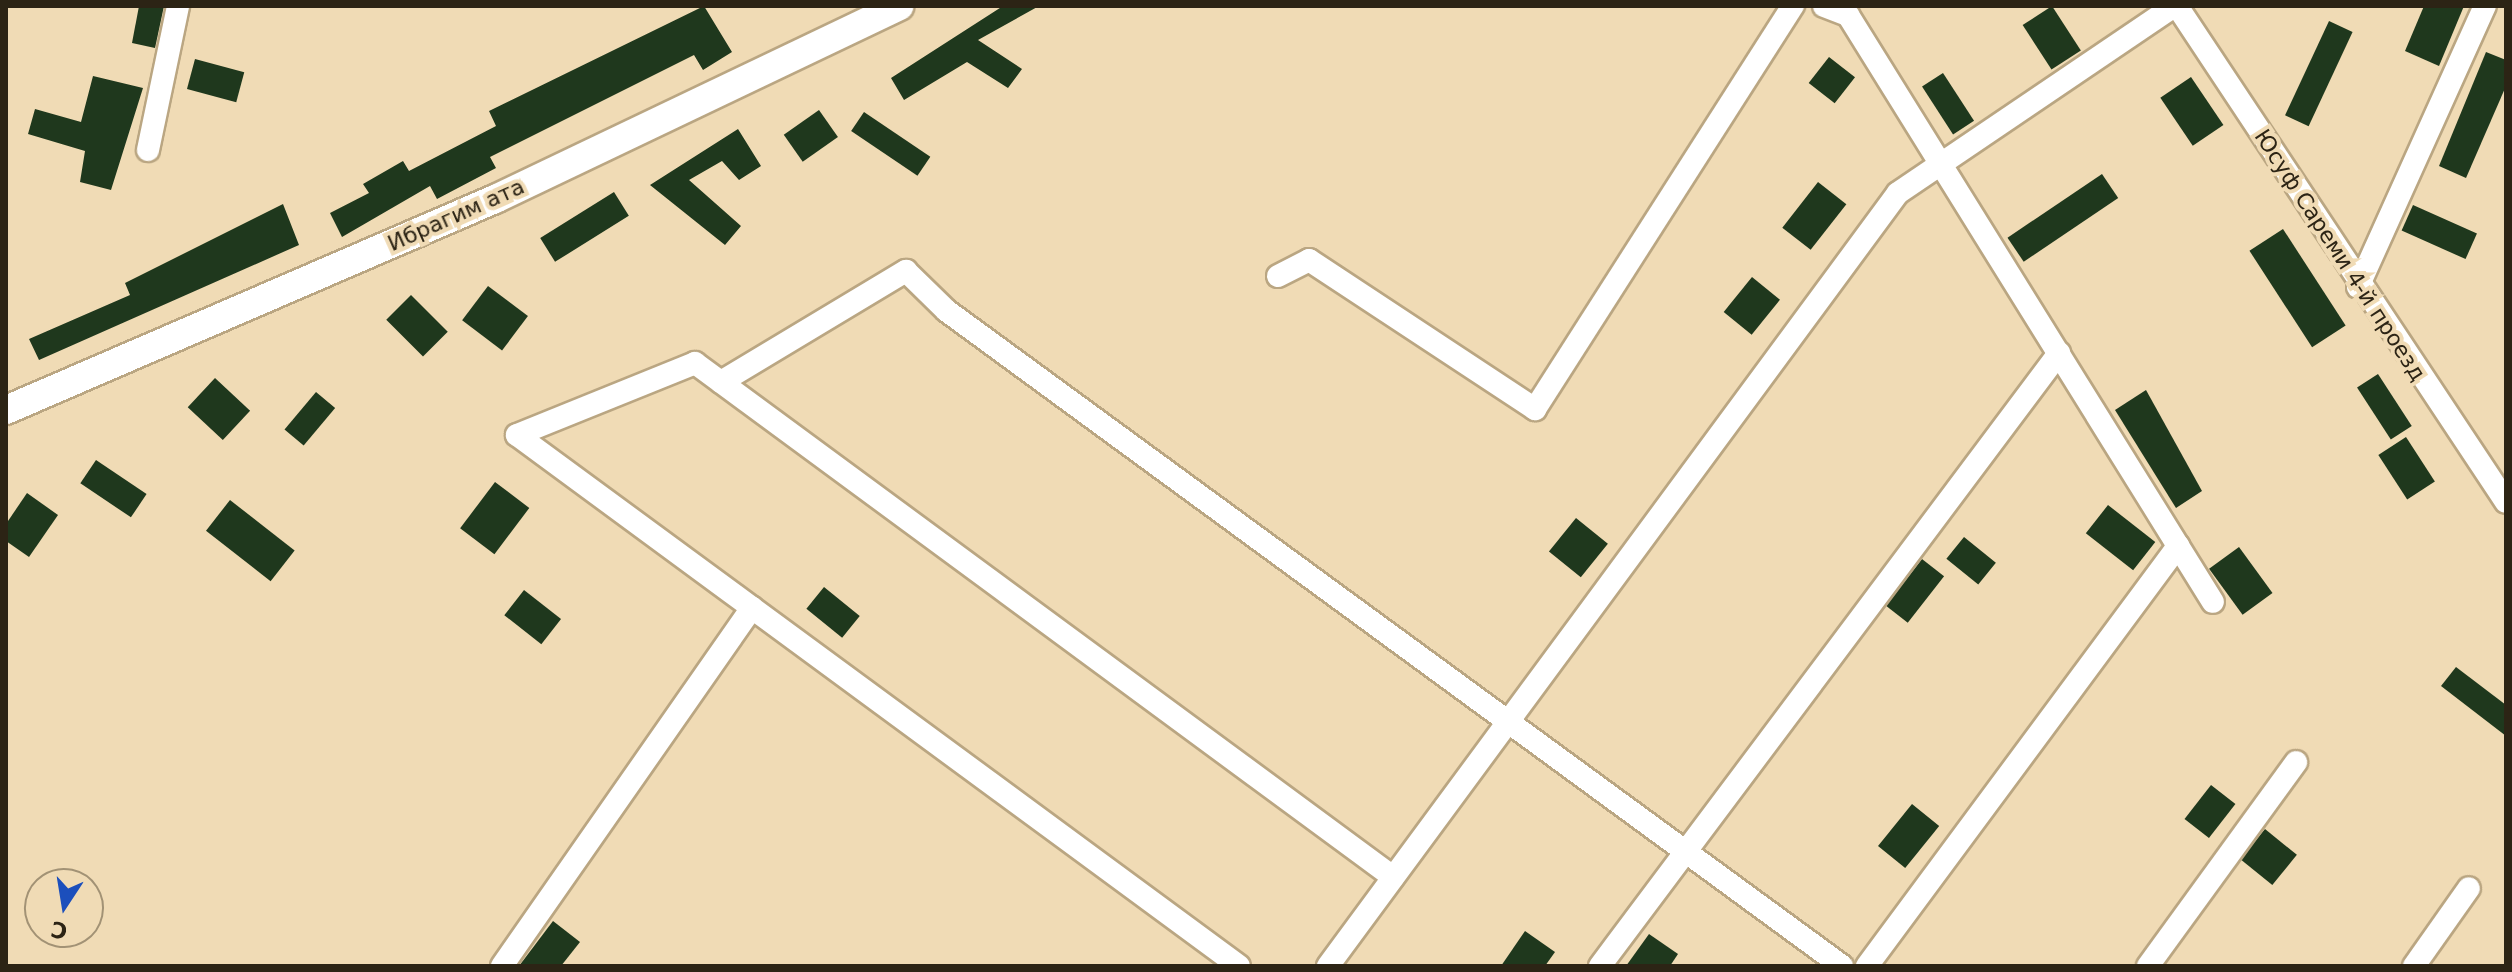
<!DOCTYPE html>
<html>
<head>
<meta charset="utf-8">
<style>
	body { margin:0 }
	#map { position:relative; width:2512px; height:972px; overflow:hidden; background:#f0dbb5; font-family:"DejaVu Sans",sans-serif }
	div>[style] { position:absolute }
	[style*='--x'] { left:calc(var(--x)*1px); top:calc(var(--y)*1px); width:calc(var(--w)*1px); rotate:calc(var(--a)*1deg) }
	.building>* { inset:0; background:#1f381d; transform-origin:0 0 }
	.roads { filter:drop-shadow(2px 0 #baa682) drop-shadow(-2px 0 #baa682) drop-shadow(0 2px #baa682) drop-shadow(0 -2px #baa682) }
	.minor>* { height:22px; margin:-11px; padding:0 11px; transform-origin:11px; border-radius:11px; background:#fff }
	.tertiary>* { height:28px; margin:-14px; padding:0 14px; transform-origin:14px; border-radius:14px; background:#fff }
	span { translate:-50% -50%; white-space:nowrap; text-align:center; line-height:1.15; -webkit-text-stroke:8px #f0dbb5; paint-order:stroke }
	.street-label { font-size:22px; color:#2c2415 }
	.frame { position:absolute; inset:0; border:8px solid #2c2415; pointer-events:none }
	.north { position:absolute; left:24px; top:868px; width:80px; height:80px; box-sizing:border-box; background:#f0dbb5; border:2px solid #a29275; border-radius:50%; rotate:192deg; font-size:22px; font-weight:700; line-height:32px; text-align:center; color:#2c2415 }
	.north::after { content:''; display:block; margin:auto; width:28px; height:36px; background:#1c4fbc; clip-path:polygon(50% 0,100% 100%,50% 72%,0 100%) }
</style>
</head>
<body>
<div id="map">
	<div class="building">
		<div style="clip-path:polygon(139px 6px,164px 6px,155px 48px,132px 43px)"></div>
		<div style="clip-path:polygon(704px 6px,732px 52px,703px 70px,694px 55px,490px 157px,496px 168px,437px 199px,430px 186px,342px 237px,330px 213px,369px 193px,363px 184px,403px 161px,409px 171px,496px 126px,489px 111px)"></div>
		<div style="clip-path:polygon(1003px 6px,1039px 6px,978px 40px,1022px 69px,1008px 88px,967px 62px,904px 100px,891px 78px)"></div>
		<div style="left:2052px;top:6px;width:53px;height:35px;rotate:57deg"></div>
		<div style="clip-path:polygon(2424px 6px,2464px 6px,2439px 66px,2405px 51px)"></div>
		<div style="left:2329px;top:21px;width:26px;height:104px;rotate:25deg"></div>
		<div style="clip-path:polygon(2486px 52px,2506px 60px,2506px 86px,2466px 178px,2439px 166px)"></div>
		<div style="left:1829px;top:57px;width:33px;height:33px;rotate:38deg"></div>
		<div style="left:195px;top:59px;width:51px;height:31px;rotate:15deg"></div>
		<div style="left:1943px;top:73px;width:57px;height:25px;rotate:57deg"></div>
		<div style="clip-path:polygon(93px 76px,143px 88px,111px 190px,80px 182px,85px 151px,28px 134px,35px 109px,81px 122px)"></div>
		<div style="left:2191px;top:77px;width:58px;height:37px;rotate:56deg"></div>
		<div style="left:819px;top:110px;width:33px;height:43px;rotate:55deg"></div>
		<div style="left:864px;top:112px;width:80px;height:23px;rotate:34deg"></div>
		<div style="clip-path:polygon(738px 129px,761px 166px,739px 180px,722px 161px,689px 180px,741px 226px,725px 245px,650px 185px)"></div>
		<div style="left:2102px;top:174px;width:29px;height:114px;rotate:56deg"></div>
		<div style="left:1818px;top:182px;width:36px;height:58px;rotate:38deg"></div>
		<div style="left:614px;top:192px;width:28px;height:87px;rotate:58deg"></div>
		<div style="clip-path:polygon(283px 204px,299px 245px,39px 360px,29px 339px,130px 295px,125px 283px)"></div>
		<div style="left:2413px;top:205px;width:70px;height:28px;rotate:24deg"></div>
		<div style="left:2283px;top:229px;width:115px;height:40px;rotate:57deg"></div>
		<div style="left:1752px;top:277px;width:36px;height:45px;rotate:39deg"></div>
		<div style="left:488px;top:286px;width:50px;height:43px;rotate:37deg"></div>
		<div style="left:411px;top:295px;width:52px;height:35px;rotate:45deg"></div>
		<div style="left:2378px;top:374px;width:62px;height:25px;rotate:57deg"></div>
		<div style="left:215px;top:378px;width:48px;height:40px;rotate:43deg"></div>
		<div style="clip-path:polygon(2146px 390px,2202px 491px,2176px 508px,2115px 410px)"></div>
		<div style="left:316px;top:392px;width:25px;height:49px;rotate:40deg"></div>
		<div style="left:2406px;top:437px;width:53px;height:33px;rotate:57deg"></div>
		<div style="left:96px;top:460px;width:61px;height:28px;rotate:34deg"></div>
		<div style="left:495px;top:482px;width:43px;height:58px;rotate:37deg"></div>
		<div style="clip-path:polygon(27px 493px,58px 515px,29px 557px,6px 541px,6px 524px)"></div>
		<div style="left:230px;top:500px;width:82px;height:39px;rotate:38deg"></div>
		<div style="left:2108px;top:505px;width:60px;height:36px;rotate:38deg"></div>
		<div style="left:1576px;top:518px;width:41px;height:43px;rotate:39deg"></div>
		<div style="left:1964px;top:537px;width:41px;height:28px;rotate:39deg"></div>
		<div style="left:2239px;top:547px;width:57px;height:37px;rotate:54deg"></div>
		<div style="left:1922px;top:559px;width:28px;height:59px;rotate:38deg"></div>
		<div style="left:824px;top:587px;width:46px;height:28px;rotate:39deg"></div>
		<div style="left:524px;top:590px;width:47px;height:32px;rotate:38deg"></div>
		<div style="clip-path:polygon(2456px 667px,2506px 705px,2506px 736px,2441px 686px)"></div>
		<div style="left:2211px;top:785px;width:31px;height:43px;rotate:38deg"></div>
		<div style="left:1912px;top:804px;width:35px;height:54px;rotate:39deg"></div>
		<div style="left:2265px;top:829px;width:41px;height:39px;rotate:39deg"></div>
		<div style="clip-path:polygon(553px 921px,580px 942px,561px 966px,519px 966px)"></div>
		<div style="clip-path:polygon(1525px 931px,1555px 952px,1545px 966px,1501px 966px)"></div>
		<div style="clip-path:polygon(1649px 934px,1678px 954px,1670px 966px,1626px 966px)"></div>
	</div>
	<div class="roads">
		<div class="minor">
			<div style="--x:1824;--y:6;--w:26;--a:21"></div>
			<div style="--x:1848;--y:15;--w:691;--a:58.13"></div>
			<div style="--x:2177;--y:6;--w:595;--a:56.44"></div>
			<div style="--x:148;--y:150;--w:147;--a:-78.2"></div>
			<div style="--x:1278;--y:276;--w:35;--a:-27"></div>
			<div style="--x:1309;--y:260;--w:271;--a:33.4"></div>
			<div style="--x:1535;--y:409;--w:479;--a:-57.4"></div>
			<div style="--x:2358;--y:287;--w:308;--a:-65.7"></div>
			<div style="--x:721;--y:382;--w:216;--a:-31"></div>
			<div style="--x:906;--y:271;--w:57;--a:44.3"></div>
			<div style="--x:947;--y:311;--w:1109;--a:36.2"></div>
			<div style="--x:517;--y:435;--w:192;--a:-22"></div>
			<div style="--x:695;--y:363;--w:867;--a:36.37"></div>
			<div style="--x:517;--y:435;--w:896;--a:36.33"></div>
			<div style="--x:502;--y:966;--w:437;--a:-55.1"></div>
			<div style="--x:1328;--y:966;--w:960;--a:-53.6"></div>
			<div style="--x:1898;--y:193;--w:333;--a:-34.1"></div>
			<div style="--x:1600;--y:966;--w:766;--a:-53.17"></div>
			<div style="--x:1867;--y:966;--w:523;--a:-53.48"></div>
			<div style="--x:2148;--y:966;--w:252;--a:-54"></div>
			<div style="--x:2414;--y:966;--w:95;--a:-54.8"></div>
		</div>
		<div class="tertiary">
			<div style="--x:6;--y:410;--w:533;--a:-23.34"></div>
			<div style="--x:495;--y:199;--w:448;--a:-25.5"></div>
		</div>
	</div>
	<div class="street-label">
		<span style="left:456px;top:215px;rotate:-24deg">Ибрагим ата</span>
		<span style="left:2340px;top:255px;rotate:57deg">Юсуф Сареми 4-й проезд</span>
	</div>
	<div class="frame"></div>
	<div class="north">С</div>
</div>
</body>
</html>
